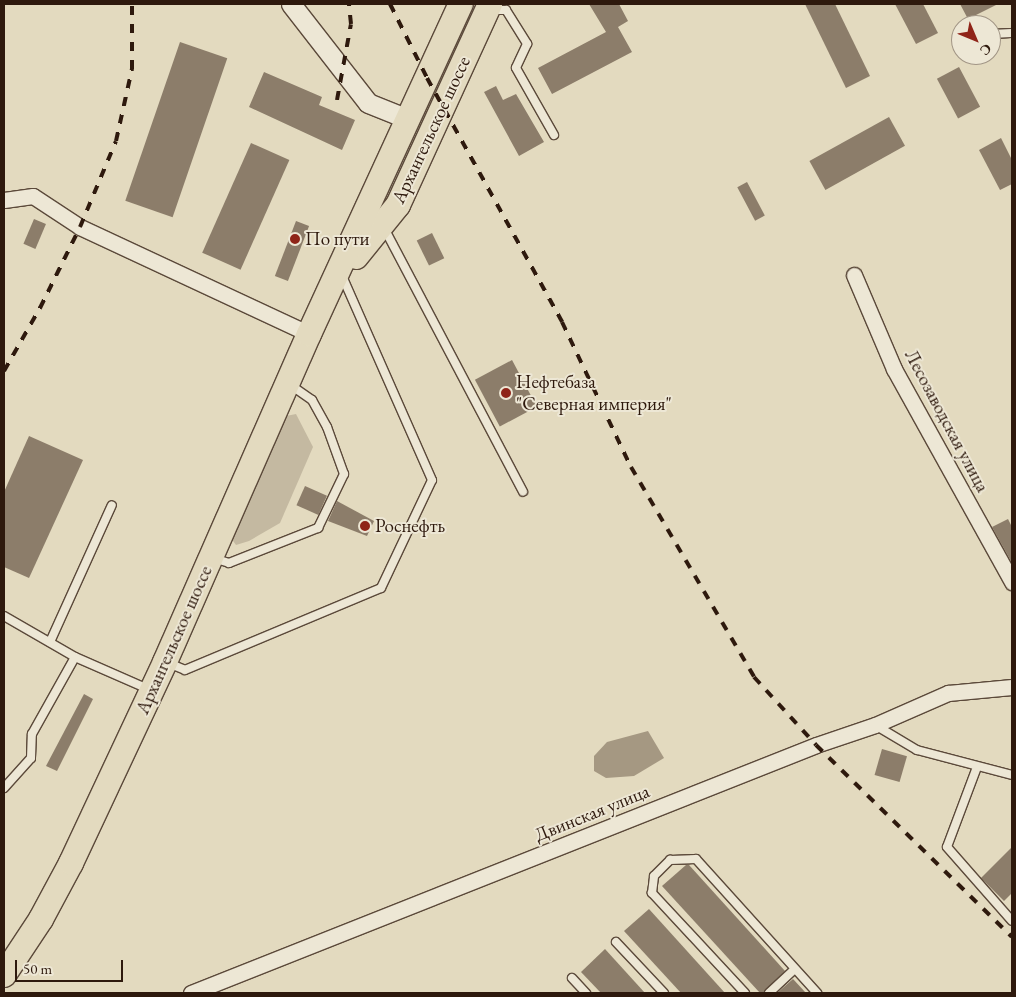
<!DOCTYPE html>
<html>
<head>
<meta charset="utf-8">
<style>
	body { margin:0 }
	#map { position:relative; width:1016px; height:997px; overflow:hidden; background:#e3dabf; font-family:"EB Garamond",serif }
	div>[style] { position:absolute }
	[style*='--x'] { left:calc(var(--x)*1px); top:calc(var(--y)*1px); width:calc(var(--w)*1px); rotate:calc(var(--a)*1deg) }
	.green>* { inset:0; background:#c4b9a1 }
	.water>* { inset:0; background:#a59882 }
	.building>* { inset:0; background:#8c7d6a; transform-origin:0 0 }
	.roads { filter:drop-shadow(1px 0 #5b493a) drop-shadow(-1px 0 #5b493a) drop-shadow(0 1px #5b493a) drop-shadow(0 -1px #5b493a) }
	.service>* { height:8px; margin:-4px; padding:0 4px; transform-origin:4px; border-radius:4px; background:#ede7d5 }
	.minor>* { height:15px; margin:-7.5px; padding:0 7.5px; transform-origin:7.5px; border-radius:7.5px; background:#ede7d5 }
	.tertiary>* { height:19px; margin:-9.5px; padding:0 9.5px; transform-origin:9.5px; border-radius:9.5px; background:#ede7d5 }
	.primary>* { height:24px; margin:-12px; padding:0 12px; transform-origin:12px; border-radius:12px; background:#e3dabf }
	.rail>* { height:4px; margin-top:-2px; transform-origin:0; background:repeating-linear-gradient(90deg,#2e190d 0 9px,transparent 0 18px) }
	.dots>* { width:14px; height:14px; translate:-50% -50%; box-sizing:border-box; border:2px solid #ede7d5; border-radius:50% }
	span { translate:-50% -50%; white-space:nowrap; text-align:center; line-height:1.15; -webkit-text-stroke:4px #ede7d5; paint-order:stroke }
	.street-label { font-size:19px; color:#2e190d }
	.poi-label { font-size:19px; color:#2e190d }
	.left { translate:0 -50%; text-align:left }
	.frame { position:absolute; inset:0; border:5px solid #2e190d; pointer-events:none }
	.north { position:absolute; left:951px; top:15px; width:50px; height:50px; box-sizing:border-box; background:#ede7d5; border:1px solid #a19585; border-radius:50%; rotate:135deg; font-size:14px; font-weight:700; line-height:20px; text-align:center; color:#2e190d }
	.north::after { content:''; display:block; margin:auto; width:18px; height:22px; background:#8f2418; clip-path:polygon(50% 0,100% 100%,50% 72%,0 100%) }
	.scale { position:absolute; left:15px; top:960px; width:108px; height:22px; box-sizing:border-box; border:2px solid #2e190d; border-top:0; padding-left:6px; font-size:15px; line-height:18px; white-space:nowrap; color:#2e190d; -webkit-text-stroke:4px #ede7d5; paint-order:stroke }
</style>
</head>
<body>
<div id="map">
	<div class="green">
		<div style="clip-path:polygon(296px 414px,313px 447px,280px 523px,249px 541px,236px 545px,231px 538px,286px 416px)"></div>
	</div>
	<div class="water">
		<div style="clip-path:polygon(648px 731px,664px 758px,634px 776px,606px 778px,594px 771px,594px 756px,607px 742px)"></div>
	</div>
	<div class="building">
		<div style="clip-path:polygon(589px 4px,619px 4px,628px 21px,618px 27px,632px 52px,552px 94px,538px 68px,606px 32px)"></div>
		<div style="clip-path:polygon(805px 4px,835px 4px,870px 76px,846px 88px)"></div>
		<div style="clip-path:polygon(895px 4px,923px 4px,938px 33px,916px 44px)"></div>
		<div style="clip-path:polygon(960px 4px,998px 4px,968px 19px)"></div>
		<div style="left:180px;top:42px;width:50px;height:168px;rotate:19deg"></div>
		<div style="left:959px;top:67px;width:45px;height:25px;rotate:62deg"></div>
		<div style="clip-path:polygon(264px 72px,322px 97px,319px 105px,355px 120px,342px 150px,249px 107px)"></div>
		<div style="clip-path:polygon(496px 86px,503px 100px,516px 94px,544px 142px,519px 156px,484px 92px)"></div>
		<div style="left:889px;top:117px;width:33px;height:91px;rotate:61deg"></div>
		<div style="clip-path:polygon(1001px 138px,1012px 160px,1012px 184px,1000px 190px,979px 150px)"></div>
		<div style="left:251px;top:143px;width:42px;height:120px;rotate:24deg"></div>
		<div style="left:747px;top:182px;width:38px;height:11px;rotate:62deg"></div>
		<div style="left:34px;top:219px;width:13px;height:27px;rotate:23deg"></div>
		<div style="left:296px;top:221px;width:14px;height:59px;rotate:21deg"></div>
		<div style="left:432px;top:233px;width:28px;height:17px;rotate:64deg"></div>
		<div style="left:512px;top:360px;width:53px;height:42px;rotate:62deg"></div>
		<div style="clip-path:polygon(29px 436px,83px 460px,29px 578px,4px 567px,4px 492px)"></div>
		<div style="left:305px;top:486px;width:24px;height:21px;rotate:24deg"></div>
		<div style="clip-path:polygon(337px 501px,374px 521px,367px 536px,328px 521px)"></div>
		<div style="clip-path:polygon(1008px 519px,1012px 527px,1012px 563px,992px 527px)"></div>
		<div style="clip-path:polygon(84px 694px,93px 699px,57px 771px,46px 766px)"></div>
		<div style="left:882px;top:749px;width:26px;height:27px;rotate:16deg"></div>
		<div style="clip-path:polygon(1012px 847px,1012px 893px,1004px 901px,981px 878px)"></div>
		<div style="clip-path:polygon(686px 865px,689px 865px,785px 971px,763px 993px,760px 993px,662px 886px)"></div>
		<div style="clip-path:polygon(649px 909px,725px 993px,681px 993px,624px 931px)"></div>
		<div style="clip-path:polygon(605px 949px,645px 993px,601px 993px,581px 972px)"></div>
		<div style="clip-path:polygon(793px 979px,806px 993px,777px 993px)"></div>
	</div>
	<div class="roads">
		<div class="service">
			<div style="--x:491;--y:10;--w:15;--a:0"></div>
			<div style="--x:506;--y:10;--w:40;--a:58"></div>
			<div style="--x:527;--y:44;--w:26;--a:115"></div>
			<div style="--x:516;--y:68;--w:77;--a:60.4"></div>
			<div style="--x:991;--y:34;--w:21;--a:-3"></div>
			<div style="--x:384;--y:228;--w:298;--a:62.2"></div>
			<div style="--x:213;--y:558;--w:17;--a:17"></div>
			<div style="--x:229;--y:563;--w:96;--a:-21.5"></div>
			<div style="--x:318;--y:528;--w:60;--a:-64.3"></div>
			<div style="--x:344;--y:474;--w:50;--a:-109.9"></div>
			<div style="--x:327;--y:427;--w:31;--a:-119"></div>
			<div style="--x:312;--y:400;--w:28;--a:-145"></div>
			<div style="--x:4;--y:616;--w:82;--a:30"></div>
			<div style="--x:75;--y:657;--w:82;--a:23.7"></div>
			<div style="--x:50;--y:642;--w:150;--a:-65.7"></div>
			<div style="--x:168;--y:663;--w:18;--a:22"></div>
			<div style="--x:185;--y:670;--w:212;--a:-22.7"></div>
			<div style="--x:381;--y:588;--w:119;--a:-64.7"></div>
			<div style="--x:432;--y:480;--w:223;--a:-113.8"></div>
			<div style="--x:875;--y:725;--w:49;--a:30.8"></div>
			<div style="--x:917;--y:750;--w:98;--a:14.7"></div>
			<div style="--x:977;--y:767;--w:85;--a:110.6"></div>
			<div style="--x:947;--y:847;--w:98;--a:48.7"></div>
			<div style="--x:4;--y:788;--w:40;--a:-48"></div>
			<div style="--x:31;--y:758;--w:24;--a:-88"></div>
			<div style="--x:32;--y:734;--w:88;--a:-60.8"></div>
			<div style="--x:616;--y:942;--w:70;--a:46.7"></div>
			<div style="--x:572;--y:978;--w:21;--a:47"></div>
			<div style="--x:745;--y:993;--w:137;--a:-132.9"></div>
			<div style="--x:652;--y:893;--w:17;--a:-83"></div>
			<div style="--x:654;--y:876;--w:23;--a:-45"></div>
			<div style="--x:670;--y:860;--w:26;--a:-2"></div>
			<div style="--x:696;--y:859;--w:181;--a:47.9"></div>
			<div style="--x:769;--y:993;--w:35;--a:-43"></div>
		</div>
		<div class="minor">
			<div style="--x:4;--y:200;--w:29;--a:-8"></div>
			<div style="--x:33;--y:196;--w:56;--a:33.4"></div>
			<div style="--x:80;--y:227;--w:253;--a:25"></div>
			<div style="--x:854;--y:275;--w:102;--a:66.9"></div>
			<div style="--x:894;--y:369;--w:244;--a:61"></div>
			<div style="--x:191;--y:993;--w:672;--a:-21.64"></div>
			<div style="--x:816;--y:745;--w:62;--a:-18.7"></div>
			<div style="--x:875;--y:725;--w:80;--a:-23.7"></div>
			<div style="--x:948;--y:693;--w:64;--a:-5.4"></div>
		</div>
		<div class="tertiary">
			<div style="--x:291;--y:4;--w:125;--a:52.1"></div>
			<div style="--x:368;--y:103;--w:43;--a:21.8"></div>
		</div>
		<div class="primary">
			<div style="--x:356;--y:257;--w:67;--a:-51.1"></div>
			<div style="--x:398;--y:205;--w:221;--a:-65.4"></div>
			<div style="--x:4;--y:975;--w:67;--a:-56.5"></div>
			<div style="--x:41;--y:919;--w:64;--a:-61.8"></div>
			<div style="--x:71;--y:863;--w:222;--a:-64.9"></div>
			<div style="--x:165;--y:662;--w:358;--a:-66.3"></div>
			<div style="--x:309;--y:334;--w:363;--a:-65.3"></div>
		</div>
	</div>
	<div class="rail">
		<div style="--x:390;--y:4;--w:83;--a:63.4"></div>
		<div style="--x:427;--y:78;--w:279;--a:61"></div>
		<div style="--x:562;--y:322;--w:161;--a:64.6"></div>
		<div style="--x:631;--y:467;--w:243;--a:59.6"></div>
		<div style="--x:754;--y:677;--w:92;--a:47.6"></div>
		<div style="--x:816;--y:745;--w:274;--a:44.4"></div>
		<div style="--x:337;--y:100;--w:77;--a:-79.6"></div>
		<div style="--x:351;--y:24;--w:20;--a:-96"></div>
		<div style="--x:4;--y:371;--w:73;--a:-60.3"></div>
		<div style="--x:40;--y:308;--w:90;--a:-63.7"></div>
		<div style="--x:80;--y:227;--w:93;--a:-67.3"></div>
		<div style="--x:116;--y:141;--w:74;--a:-77.5"></div>
		<div style="--x:132;--y:69;--w:65;--a:-90"></div>
	</div>
	<div class="dots">
		<div style="left:295px;top:239px;background:#8f2418"></div>
		<div style="left:506px;top:393px;background:#8f2418"></div>
		<div style="left:365px;top:526px;background:#8f2418"></div>
	</div>
	<div class="street-label">
		<span style="left:431px;top:130px;rotate:-65deg">Архангельское шоссе</span>
		<span style="left:947px;top:421px;rotate:62deg">Лесозаводская улица</span>
		<span style="left:174px;top:640px;rotate:-66deg">Архангельское шоссе</span>
		<span style="left:592px;top:813px;rotate:-22deg">Двинская улица</span>
	</div>
	<div class="poi-label">
		<span class="left" style="left:305px;top:239px">По пути</span>
		<span class="left" style="left:516px;top:393px">Нефтебаза<br>"Северная империя"</span>
		<span class="left" style="left:375px;top:526px">Роснефть</span>
	</div>
	<div class="frame"></div>
	<div class="north">С</div>
	<div class="scale">50 m</div>
</div>
</body>
</html>
